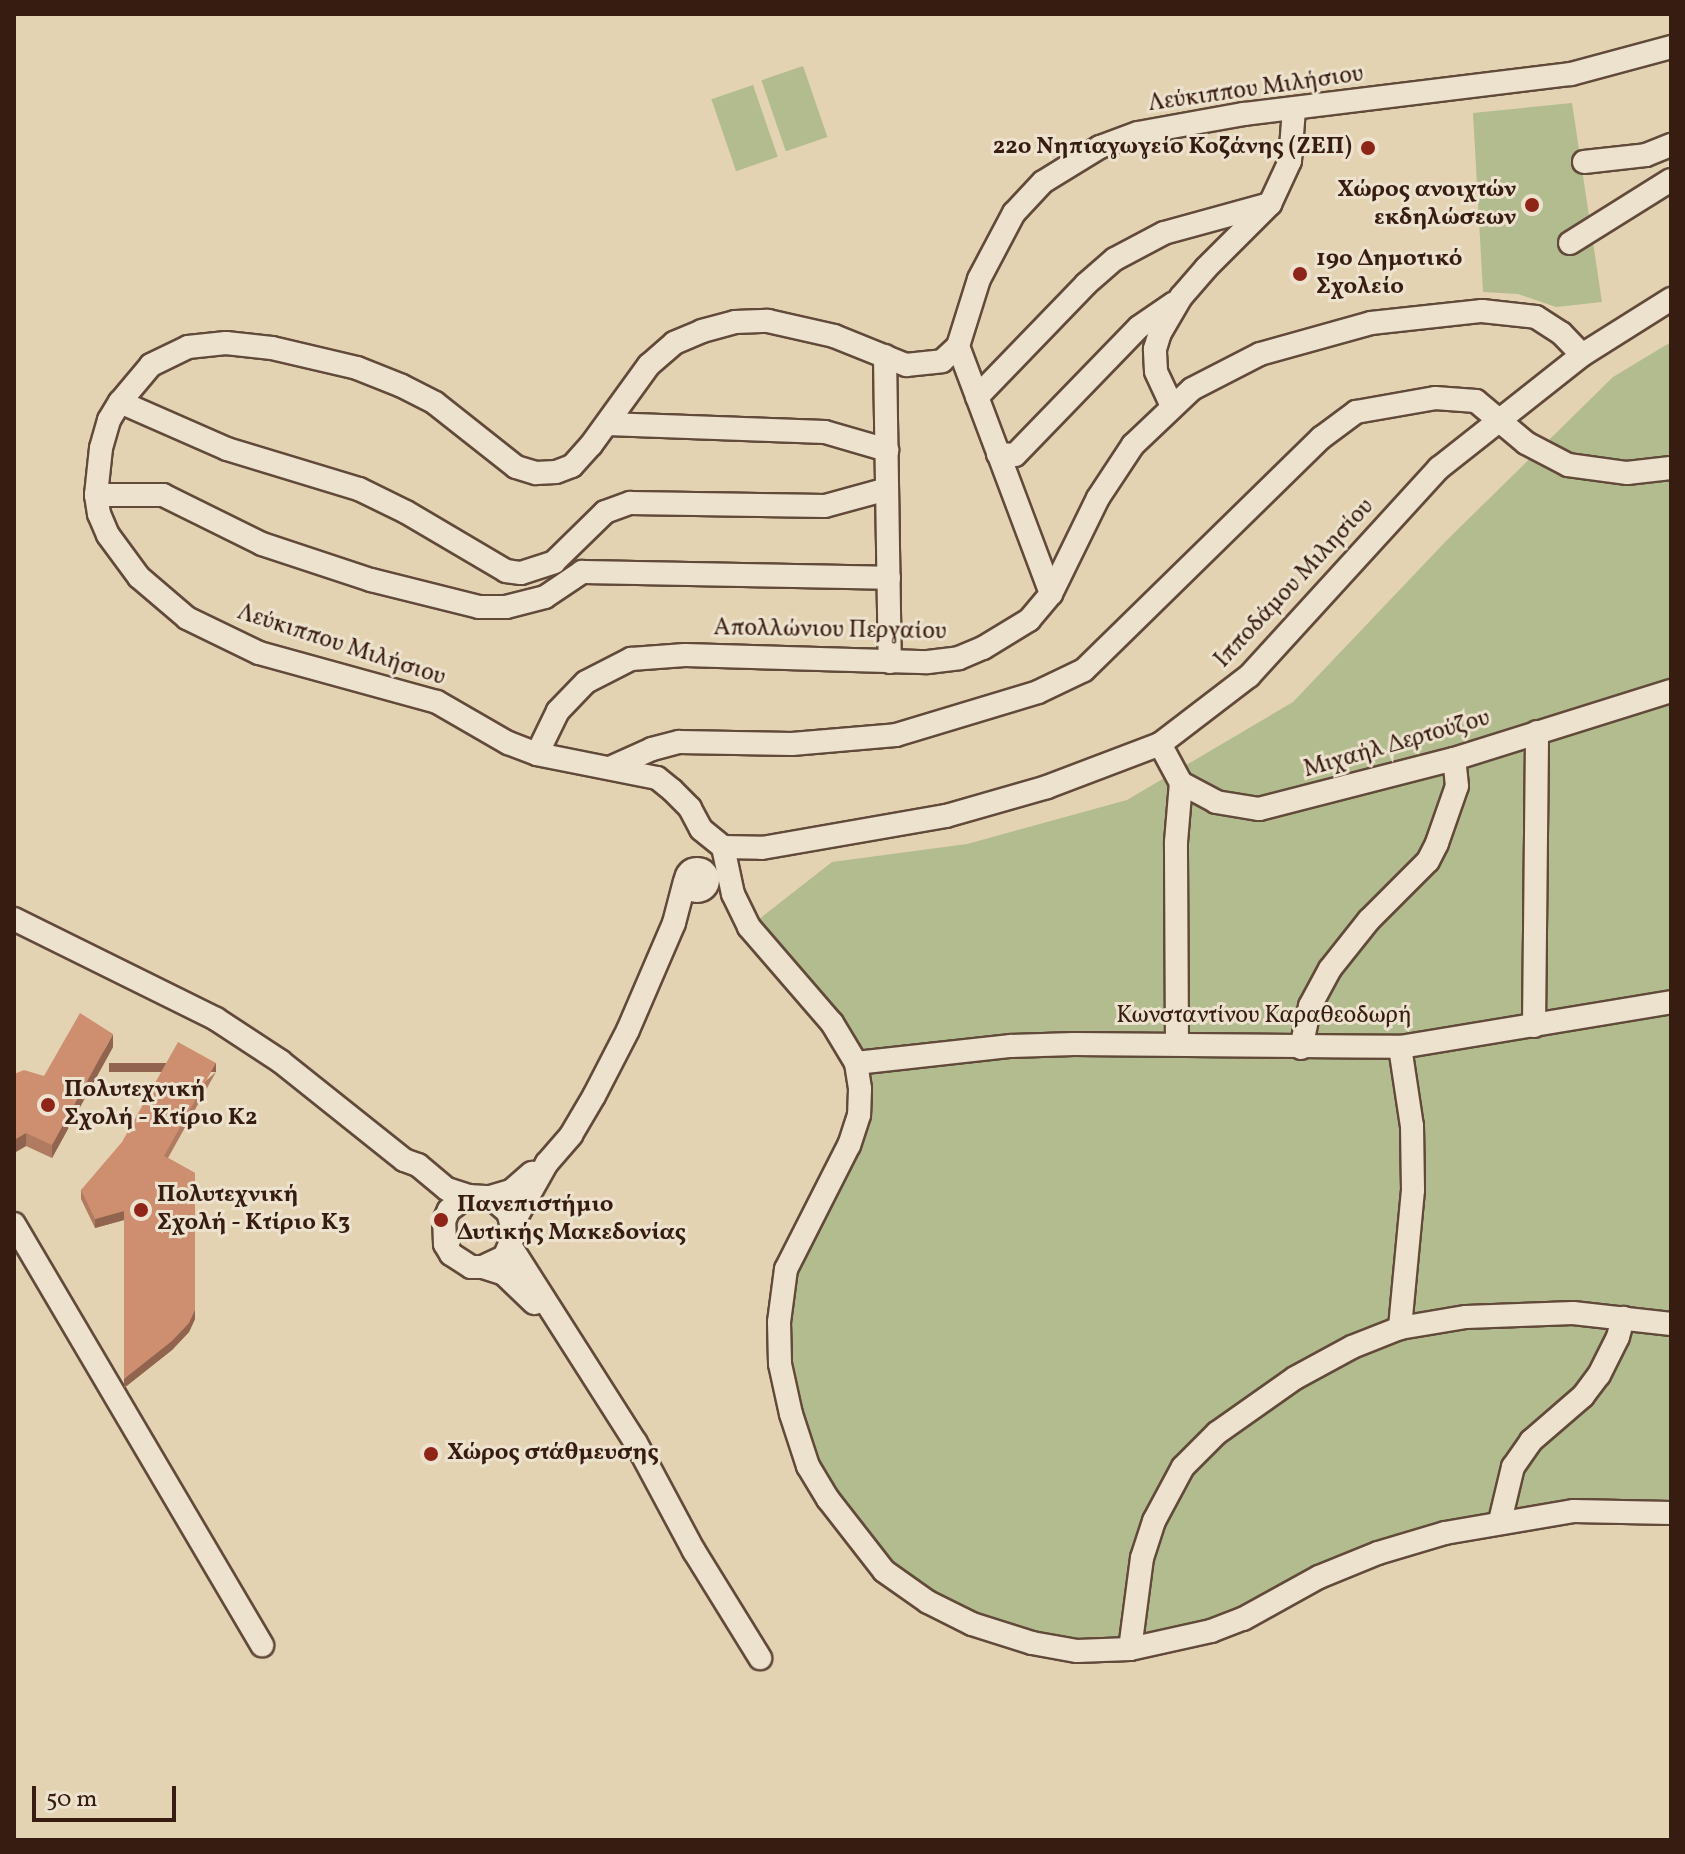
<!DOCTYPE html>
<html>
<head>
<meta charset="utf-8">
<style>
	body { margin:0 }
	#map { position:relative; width:1685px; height:1854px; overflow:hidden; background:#e3d3b3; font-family:Vollkorn,serif }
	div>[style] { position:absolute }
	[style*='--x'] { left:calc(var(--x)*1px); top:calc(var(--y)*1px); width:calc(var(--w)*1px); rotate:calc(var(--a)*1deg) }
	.green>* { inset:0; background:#b2bc8e; transform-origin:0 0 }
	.roads { filter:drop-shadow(2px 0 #624a3a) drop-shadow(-2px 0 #624a3a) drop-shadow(0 2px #624a3a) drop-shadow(0 -2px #624a3a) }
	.minor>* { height:22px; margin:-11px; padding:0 11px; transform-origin:11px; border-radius:11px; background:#ede2ce }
	.minor>.ring { margin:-11px; padding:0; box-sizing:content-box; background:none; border:22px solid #ede2ce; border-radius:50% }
	.wall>* { inset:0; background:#b07b60 }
	.shaded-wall>* { inset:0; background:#90644e; transform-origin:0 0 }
	.building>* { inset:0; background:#cd8f70 }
	.dots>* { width:22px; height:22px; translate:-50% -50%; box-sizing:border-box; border:4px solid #ede2ce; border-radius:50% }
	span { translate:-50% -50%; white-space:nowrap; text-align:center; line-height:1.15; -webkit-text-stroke:6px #ede2ce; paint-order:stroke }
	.street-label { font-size:24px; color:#371c11 }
	.poi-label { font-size:24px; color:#371c11; font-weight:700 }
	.right { translate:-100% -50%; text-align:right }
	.left { translate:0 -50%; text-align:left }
	.frame { position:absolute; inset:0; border:16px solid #371c11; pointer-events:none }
	.scale { position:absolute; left:32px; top:1786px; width:144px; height:36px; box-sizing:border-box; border:4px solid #371c11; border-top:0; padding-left:10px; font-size:24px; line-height:28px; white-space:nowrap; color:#371c11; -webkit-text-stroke:6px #ede2ce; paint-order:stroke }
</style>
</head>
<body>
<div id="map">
	<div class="green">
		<div style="left:803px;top:66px;width:75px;height:44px;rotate:71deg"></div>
		<div style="left:753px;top:85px;width:76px;height:44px;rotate:71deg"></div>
		<div style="clip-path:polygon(1572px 103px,1602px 302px,1556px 307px,1518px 294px,1483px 292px,1473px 113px)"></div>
		<div style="clip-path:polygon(1671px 342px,1671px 1513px,1445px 1533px,1243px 1619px,1077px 1651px,928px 1602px,851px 1530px,791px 1414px,786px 1269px,849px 1145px,856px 1063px,749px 927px,832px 862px,967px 844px,1127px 800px,1293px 702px,1448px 539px,1613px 377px)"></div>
	</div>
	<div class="roads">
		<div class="minor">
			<div style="--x:1584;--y:162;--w:62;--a:-6.4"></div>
			<div style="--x:1646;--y:155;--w:27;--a:-22"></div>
			<div style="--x:1570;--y:243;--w:119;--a:-32"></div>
			<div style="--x:958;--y:346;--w:265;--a:69.4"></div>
			<div style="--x:885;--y:356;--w:306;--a:89.1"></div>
			<div style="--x:977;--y:397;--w:157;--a:-46"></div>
			<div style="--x:1086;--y:284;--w:38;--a:-41"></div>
			<div style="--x:1115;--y:259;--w:55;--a:-28"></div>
			<div style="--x:1164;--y:233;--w:110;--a:-15.3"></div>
			<div style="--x:120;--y:402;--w:117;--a:23.7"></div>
			<div style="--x:227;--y:449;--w:138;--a:16.9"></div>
			<div style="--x:359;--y:489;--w:52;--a:26.1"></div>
			<div style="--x:406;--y:512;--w:116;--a:30.5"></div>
			<div style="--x:506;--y:571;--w:15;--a:8"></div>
			<div style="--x:521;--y:573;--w:35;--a:-18"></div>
			<div style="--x:554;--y:562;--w:71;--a:-44.4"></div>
			<div style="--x:605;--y:512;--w:27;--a:-20"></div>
			<div style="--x:630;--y:503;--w:195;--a:0.9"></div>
			<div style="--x:825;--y:506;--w:64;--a:-15.3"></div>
			<div style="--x:1172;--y:406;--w:38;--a:-115"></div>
			<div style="--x:1156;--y:371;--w:22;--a:-93"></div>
			<div style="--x:1155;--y:349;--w:17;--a:-73"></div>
			<div style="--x:1160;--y:333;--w:42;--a:-59.7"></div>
			<div style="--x:1181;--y:297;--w:38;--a:-49"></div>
			<div style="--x:1206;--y:268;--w:91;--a:-45"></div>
			<div style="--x:1270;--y:204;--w:47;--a:-65.1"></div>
			<div style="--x:1290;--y:161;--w:52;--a:-85.6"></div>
			<div style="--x:607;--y:424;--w:218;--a:2.1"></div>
			<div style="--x:825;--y:432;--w:65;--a:16.2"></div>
			<div style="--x:998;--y:454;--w:17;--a:3"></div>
			<div style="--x:1015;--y:455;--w:178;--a:-45.9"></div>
			<div style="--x:1139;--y:327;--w:42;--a:-34.4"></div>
			<div style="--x:96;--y:495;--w:67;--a:0"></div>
			<div style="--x:163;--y:495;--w:110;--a:26.3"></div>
			<div style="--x:262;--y:544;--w:115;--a:18.3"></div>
			<div style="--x:371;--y:580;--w:111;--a:14"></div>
			<div style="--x:479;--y:607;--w:27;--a:0"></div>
			<div style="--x:506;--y:607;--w:40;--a:-14.4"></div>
			<div style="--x:545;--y:597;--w:45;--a:-34"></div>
			<div style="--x:582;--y:572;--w:307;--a:1.1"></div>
			<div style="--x:1160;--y:744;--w:44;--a:61.7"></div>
			<div style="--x:1181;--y:783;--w:40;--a:28"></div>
			<div style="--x:1216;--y:802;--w:44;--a:9.2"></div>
			<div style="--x:1259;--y:809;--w:201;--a:-14.4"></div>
			<div style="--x:1454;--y:759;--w:227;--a:-17.4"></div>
			<div style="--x:537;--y:754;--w:48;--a:-64"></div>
			<div style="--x:558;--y:711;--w:40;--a:-46"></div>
			<div style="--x:586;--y:682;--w:51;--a:-27.1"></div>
			<div style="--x:631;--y:659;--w:54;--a:-4.2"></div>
			<div style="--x:685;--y:655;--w:243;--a:1.7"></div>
			<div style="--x:928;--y:662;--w:31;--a:-7"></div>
			<div style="--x:959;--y:658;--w:26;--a:-23"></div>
			<div style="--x:983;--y:648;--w:54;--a:-31.3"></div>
			<div style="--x:1029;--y:620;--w:34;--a:-50"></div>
			<div style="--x:1051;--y:594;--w:107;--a:-63.9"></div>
			<div style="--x:1098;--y:498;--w:64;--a:-56.6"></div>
			<div style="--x:1133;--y:445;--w:81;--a:-43.5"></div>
			<div style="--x:1192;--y:389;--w:76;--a:-27.2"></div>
			<div style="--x:1260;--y:354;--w:115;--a:-15.6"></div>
			<div style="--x:1371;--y:323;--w:112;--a:-6.2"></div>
			<div style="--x:1482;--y:311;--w:54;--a:6.3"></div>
			<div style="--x:1536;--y:317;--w:30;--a:33"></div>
			<div style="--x:1561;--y:333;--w:30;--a:46"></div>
			<div style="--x:612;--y:767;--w:44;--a:-24.2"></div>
			<div style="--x:652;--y:749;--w:28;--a:-15"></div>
			<div style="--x:679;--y:742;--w:113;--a:1"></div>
			<div style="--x:792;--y:744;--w:104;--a:-4.9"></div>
			<div style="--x:896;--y:735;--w:148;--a:-16.8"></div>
			<div style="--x:1038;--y:692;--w:51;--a:-25.6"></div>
			<div style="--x:1084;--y:670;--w:332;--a:-44.4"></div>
			<div style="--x:1321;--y:438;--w:44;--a:-36.6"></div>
			<div style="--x:1356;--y:412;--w:80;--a:-10"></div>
			<div style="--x:1435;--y:398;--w:41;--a:4.2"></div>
			<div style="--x:1476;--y:401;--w:65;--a:40"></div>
			<div style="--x:1526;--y:443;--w:47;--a:27.6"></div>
			<div style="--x:1568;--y:465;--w:60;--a:7.7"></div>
			<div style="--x:1627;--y:473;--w:44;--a:-6.5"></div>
			<div style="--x:723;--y:847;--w:28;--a:-141"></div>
			<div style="--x:701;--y:829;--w:24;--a:-118"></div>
			<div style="--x:690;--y:808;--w:25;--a:-135"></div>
			<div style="--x:672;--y:790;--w:19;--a:-141"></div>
			<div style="--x:657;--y:778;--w:122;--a:-168.7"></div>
			<div style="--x:537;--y:754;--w:31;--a:-159"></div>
			<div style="--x:508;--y:743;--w:82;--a:-150"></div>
			<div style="--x:437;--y:702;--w:185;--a:-164.6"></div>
			<div style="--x:259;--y:653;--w:80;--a:-154.1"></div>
			<div style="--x:187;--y:618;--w:63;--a:-139.5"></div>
			<div style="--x:139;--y:577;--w:52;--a:-126.4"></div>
			<div style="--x:108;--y:535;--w:23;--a:-113"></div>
			<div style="--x:99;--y:514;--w:19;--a:-99"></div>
			<div style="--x:96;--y:495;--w:47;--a:-83.9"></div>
			<div style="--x:101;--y:448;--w:29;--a:-74"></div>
			<div style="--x:109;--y:420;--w:21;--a:-59"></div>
			<div style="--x:120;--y:402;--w:48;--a:-50"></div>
			<div style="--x:151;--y:365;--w:41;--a:-25.9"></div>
			<div style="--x:188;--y:347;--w:38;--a:-6"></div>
			<div style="--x:226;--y:343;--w:46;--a:6.2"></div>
			<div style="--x:272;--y:348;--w:87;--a:13.2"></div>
			<div style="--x:357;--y:368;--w:48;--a:21.8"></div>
			<div style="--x:402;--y:386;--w:37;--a:27"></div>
			<div style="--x:435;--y:403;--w:103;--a:38.3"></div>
			<div style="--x:516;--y:467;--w:21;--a:17"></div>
			<div style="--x:536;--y:473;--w:20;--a:-3"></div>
			<div style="--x:556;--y:472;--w:17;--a:-21"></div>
			<div style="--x:572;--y:466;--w:28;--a:-48"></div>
			<div style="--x:591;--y:445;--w:99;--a:-54.1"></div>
			<div style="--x:649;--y:365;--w:33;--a:-41"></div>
			<div style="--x:674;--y:343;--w:30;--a:-23"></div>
			<div style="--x:702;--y:331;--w:34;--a:-15"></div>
			<div style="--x:735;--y:322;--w:33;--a:-2"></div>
			<div style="--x:768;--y:321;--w:68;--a:12.8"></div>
			<div style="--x:834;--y:336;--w:78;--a:21.9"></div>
			<div style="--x:906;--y:365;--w:36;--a:-6"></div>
			<div style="--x:942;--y:361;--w:22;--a:-43"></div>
			<div style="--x:958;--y:346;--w:70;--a:-72.6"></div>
			<div style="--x:979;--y:279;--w:75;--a:-62.1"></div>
			<div style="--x:1014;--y:213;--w:42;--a:-46.9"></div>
			<div style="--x:1043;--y:182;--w:67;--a:-31.6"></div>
			<div style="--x:1100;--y:147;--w:40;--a:-20.2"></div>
			<div style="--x:1138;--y:133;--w:108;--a:-10.2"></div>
			<div style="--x:1244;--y:114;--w:329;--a:-7"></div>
			<div style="--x:1571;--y:74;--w:104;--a:-15.1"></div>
			<div style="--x:723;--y:847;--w:48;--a:78"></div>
			<div style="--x:733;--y:894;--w:37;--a:64"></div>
			<div style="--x:749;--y:927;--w:127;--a:49.2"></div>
			<div style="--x:832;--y:1023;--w:47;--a:59"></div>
			<div style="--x:856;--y:1063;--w:26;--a:81"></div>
			<div style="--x:860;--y:1089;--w:26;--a:92"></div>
			<div style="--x:859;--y:1115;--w:32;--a:108"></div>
			<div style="--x:849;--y:1145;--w:139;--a:116.9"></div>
			<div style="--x:786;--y:1269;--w:53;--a:97.5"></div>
			<div style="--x:779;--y:1322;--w:42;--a:88.6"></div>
			<div style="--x:780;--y:1364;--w:51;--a:77.6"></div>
			<div style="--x:791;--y:1414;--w:55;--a:71.9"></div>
			<div style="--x:808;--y:1466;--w:39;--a:59"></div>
			<div style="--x:828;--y:1499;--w:91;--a:52.1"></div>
			<div style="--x:884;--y:1571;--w:54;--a:35.2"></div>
			<div style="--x:928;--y:1602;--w:49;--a:26.6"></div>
			<div style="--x:972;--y:1624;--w:63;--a:17.6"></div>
			<div style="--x:1032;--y:1643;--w:46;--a:10.1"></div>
			<div style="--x:1077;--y:1651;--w:53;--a:-2.2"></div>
			<div style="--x:1130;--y:1649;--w:83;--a:-12.5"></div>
			<div style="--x:1211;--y:1631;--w:34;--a:-21"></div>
			<div style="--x:1243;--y:1619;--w:87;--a:-28.9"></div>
			<div style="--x:1319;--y:1577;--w:64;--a:-22.1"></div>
			<div style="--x:1378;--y:1553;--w:70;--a:-16.6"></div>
			<div style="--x:1445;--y:1533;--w:131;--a:-9.7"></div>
			<div style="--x:1574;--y:1511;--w:97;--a:1.2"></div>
			<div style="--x:723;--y:847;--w:39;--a:1"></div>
			<div style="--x:762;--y:848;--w:187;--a:-9.9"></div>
			<div style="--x:946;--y:816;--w:105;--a:-16"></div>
			<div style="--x:1047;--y:787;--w:121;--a:-20.8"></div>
			<div style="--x:1160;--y:744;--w:112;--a:-37.4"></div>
			<div style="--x:1249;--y:676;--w:282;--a:-47.6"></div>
			<div style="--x:1439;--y:468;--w:182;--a:-38.3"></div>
			<div style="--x:1582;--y:355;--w:105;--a:-32.2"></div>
			<div class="ring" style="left:686px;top:869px;width:0;height:0"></div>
			<div style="--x:14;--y:919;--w:225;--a:26.3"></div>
			<div style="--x:216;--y:1019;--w:77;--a:33.3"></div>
			<div style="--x:280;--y:1061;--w:159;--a:38.6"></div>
			<div style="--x:404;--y:1160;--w:15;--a:20"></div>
			<div style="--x:418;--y:1165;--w:38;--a:40"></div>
			<div style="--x:447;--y:1189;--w:22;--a:18"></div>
			<div style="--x:1534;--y:1026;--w:294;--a:-89.4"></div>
			<div style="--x:1177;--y:1044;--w:202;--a:-90.3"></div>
			<div style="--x:1176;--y:842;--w:59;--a:-85.2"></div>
			<div style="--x:1400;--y:1047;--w:80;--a:81.4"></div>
			<div style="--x:1412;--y:1126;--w:64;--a:89.1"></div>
			<div style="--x:1413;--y:1190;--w:139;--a:95.4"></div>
			<div style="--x:1301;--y:1048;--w:43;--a:-77.9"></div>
			<div style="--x:1310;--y:1006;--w:42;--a:-61.6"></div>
			<div style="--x:1330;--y:969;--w:63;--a:-51.5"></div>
			<div style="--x:1369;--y:920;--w:83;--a:-45"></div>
			<div style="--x:1428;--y:861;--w:20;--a:-63"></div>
			<div style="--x:1437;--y:843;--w:60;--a:-70.7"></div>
			<div style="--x:1457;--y:786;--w:27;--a:-96"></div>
			<div style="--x:856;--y:1063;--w:156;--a:-6.3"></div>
			<div style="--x:1011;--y:1046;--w:63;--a:-1.8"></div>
			<div style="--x:1074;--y:1044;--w:326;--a:0.5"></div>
			<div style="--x:1400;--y:1047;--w:275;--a:-9.4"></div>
			<div style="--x:490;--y:1197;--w:23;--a:40"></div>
			<div style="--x:508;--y:1212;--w:24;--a:75"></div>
			<div style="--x:514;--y:1235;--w:24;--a:114"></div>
			<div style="--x:504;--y:1257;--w:23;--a:155"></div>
			<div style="--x:483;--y:1267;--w:12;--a:180"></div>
			<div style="--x:471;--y:1267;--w:24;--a:-147"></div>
			<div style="--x:451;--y:1254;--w:12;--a:-121"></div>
			<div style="--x:445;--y:1244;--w:23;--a:-92"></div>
			<div style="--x:444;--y:1221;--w:12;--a:-66"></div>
			<div style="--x:449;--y:1210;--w:24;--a:-36"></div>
			<div style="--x:468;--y:1196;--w:22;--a:3"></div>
			<div style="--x:490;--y:1197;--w:22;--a:-16"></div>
			<div style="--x:511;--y:1191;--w:28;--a:-41"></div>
			<div style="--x:513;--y:1223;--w:69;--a:-60.5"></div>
			<div style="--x:547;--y:1163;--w:37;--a:-49"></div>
			<div style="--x:571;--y:1135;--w:45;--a:-59.5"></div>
			<div style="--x:594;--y:1096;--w:74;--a:-62.7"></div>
			<div style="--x:628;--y:1030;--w:116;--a:-66.7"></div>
			<div style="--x:674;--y:923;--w:43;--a:-75.3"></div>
			<div style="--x:14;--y:1224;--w:489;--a:59.5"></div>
			<div style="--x:511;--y:1247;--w:232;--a:57.5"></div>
			<div style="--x:636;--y:1443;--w:123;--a:61.8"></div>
			<div style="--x:694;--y:1551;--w:126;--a:58.3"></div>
			<div style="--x:483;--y:1267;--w:22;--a:18"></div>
			<div style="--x:504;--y:1274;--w:42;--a:44"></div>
			<div style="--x:1500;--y:1521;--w:56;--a:-76.5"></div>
			<div style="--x:1513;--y:1467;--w:32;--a:-55"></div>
			<div style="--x:1531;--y:1441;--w:69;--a:-40.9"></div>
			<div style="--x:1583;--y:1396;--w:26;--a:-53"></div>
			<div style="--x:1599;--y:1375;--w:42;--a:-63.4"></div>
			<div style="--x:1618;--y:1337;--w:20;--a:-75"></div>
			<div style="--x:1130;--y:1649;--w:92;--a:-82.5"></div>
			<div style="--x:1142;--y:1558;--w:39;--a:-72"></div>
			<div style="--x:1154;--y:1521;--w:61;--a:-61.8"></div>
			<div style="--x:1183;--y:1467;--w:48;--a:-45"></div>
			<div style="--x:1217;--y:1433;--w:95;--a:-35.2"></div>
			<div style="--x:1295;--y:1378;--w:65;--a:-28.5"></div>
			<div style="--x:1352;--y:1347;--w:52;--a:-21.6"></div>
			<div style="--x:1400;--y:1328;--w:67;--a:-9.5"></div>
			<div style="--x:1466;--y:1317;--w:107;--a:-2.1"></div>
			<div style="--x:1573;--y:1313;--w:99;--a:6.4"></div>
		</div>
	</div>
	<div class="wall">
		<div style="clip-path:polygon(113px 1047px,52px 1158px,26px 1146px,14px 1153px,14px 1074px,44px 1076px)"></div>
		<div style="clip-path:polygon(216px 1072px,168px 1158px,195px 1173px,195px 1319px,189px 1332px,172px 1350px,124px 1388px,124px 1220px,95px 1228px,81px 1199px,81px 1190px)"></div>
	</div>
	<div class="shaded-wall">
		<div style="clip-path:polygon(113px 1034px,113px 1047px,52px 1158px,52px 1145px)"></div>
		<div style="left:216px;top:1063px;width:9px;height:107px;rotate:90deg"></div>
		<div style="clip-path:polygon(26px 1133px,26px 1146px,14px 1153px,14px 1140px)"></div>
		<div style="clip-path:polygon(124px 1211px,124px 1220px,95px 1228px,95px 1219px)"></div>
		<div style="clip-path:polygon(195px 1310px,195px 1319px,189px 1332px,172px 1350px,124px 1388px,124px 1379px)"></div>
	</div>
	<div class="building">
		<div style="clip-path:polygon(80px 1013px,113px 1034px,52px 1145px,26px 1133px,14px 1140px,14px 1074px,24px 1070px,44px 1076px)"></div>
		<div style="clip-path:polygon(178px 1042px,216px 1063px,164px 1156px,195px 1173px,195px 1310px,189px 1323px,172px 1341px,124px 1379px,124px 1211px,95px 1219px,81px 1190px,122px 1142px)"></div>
	</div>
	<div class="dots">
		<div style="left:1368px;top:148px;background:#8f2418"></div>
		<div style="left:1532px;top:205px;background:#8f2418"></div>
		<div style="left:1300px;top:274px;background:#8f2418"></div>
		<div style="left:48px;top:1105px;background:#8f2418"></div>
		<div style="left:141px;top:1210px;background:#8f2418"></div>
		<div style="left:441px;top:1220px;background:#8f2418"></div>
		<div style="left:431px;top:1454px;background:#8f2418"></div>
	</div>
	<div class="street-label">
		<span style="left:1256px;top:90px;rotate:-8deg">Λεύκιππου Μιλήσιου</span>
		<span style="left:1295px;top:584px;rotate:-47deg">Ιπποδάμου Μιλησίου</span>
		<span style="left:830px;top:631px;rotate:1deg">Απολλώνιου Περγαίου</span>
		<span style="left:341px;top:646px;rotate:18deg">Λεύκιππου Μιλήσιου</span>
		<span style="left:1397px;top:745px;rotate:-16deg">Μιχαήλ Δερτούζου</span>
		<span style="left:1264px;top:1017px">Κωνσταντίνου Καραθεοδωρή</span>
	</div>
	<div class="poi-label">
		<span class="right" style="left:1352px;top:148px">22ο Νηπιαγωγείο Κοζάνης (ΖΕΠ)</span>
		<span class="right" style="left:1516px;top:205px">Χώρος ανοιχτών<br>εκδηλώσεων</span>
		<span class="left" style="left:1316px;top:274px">19ο Δημοτικό<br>Σχολείο</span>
		<span class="left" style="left:64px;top:1105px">Πολυτεχνική<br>Σχολή - Κτίριο Κ2</span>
		<span class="left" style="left:157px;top:1210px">Πολυτεχνική<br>Σχολή - Κτίριο Κ3</span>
		<span class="left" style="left:457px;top:1220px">Πανεπιστήμιο<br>Δυτικής Μακεδονίας</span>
		<span class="left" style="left:447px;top:1454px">Χώρος στάθμευσης</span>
	</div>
	<div class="frame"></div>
	<div class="scale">50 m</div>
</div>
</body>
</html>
